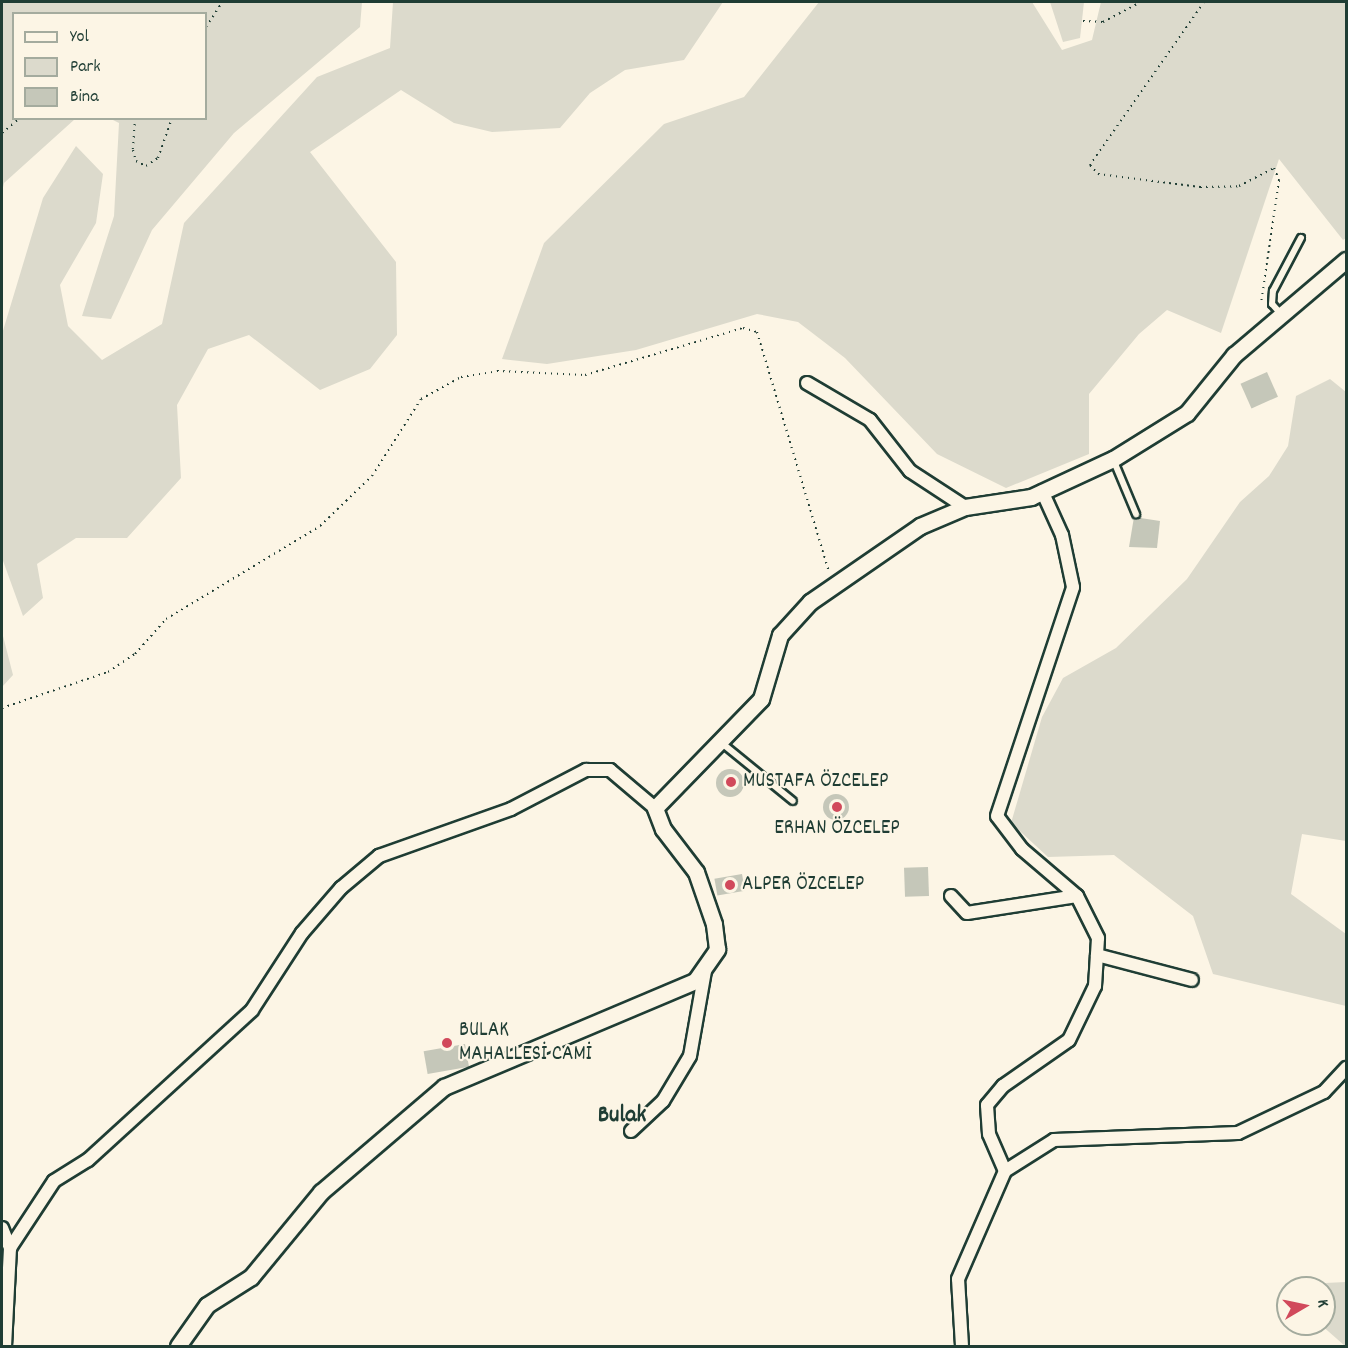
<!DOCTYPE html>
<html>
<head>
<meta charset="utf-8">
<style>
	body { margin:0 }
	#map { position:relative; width:1348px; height:1348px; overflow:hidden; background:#fcf5e5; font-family:Dekko,sans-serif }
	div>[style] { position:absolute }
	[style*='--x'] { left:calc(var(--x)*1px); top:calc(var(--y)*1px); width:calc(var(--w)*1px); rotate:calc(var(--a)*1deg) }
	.green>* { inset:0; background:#dcdacc }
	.building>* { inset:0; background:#c5c7b9; transform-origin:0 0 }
	.round { border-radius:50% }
	.path>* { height:2px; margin-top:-1px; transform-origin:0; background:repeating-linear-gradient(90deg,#1f3d34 0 1.5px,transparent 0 6px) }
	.roads { filter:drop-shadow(2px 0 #1f3d34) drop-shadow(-2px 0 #1f3d34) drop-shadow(0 2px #1f3d34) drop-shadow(0 -2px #1f3d34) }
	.service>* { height:6px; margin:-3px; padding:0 3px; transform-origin:3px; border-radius:3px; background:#fcf5e5 }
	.minor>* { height:12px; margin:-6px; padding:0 6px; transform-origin:6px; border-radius:6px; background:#fcf5e5 }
	.tertiary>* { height:15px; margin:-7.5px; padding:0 7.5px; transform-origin:7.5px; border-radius:7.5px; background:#fcf5e5 }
	.dots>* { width:16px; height:16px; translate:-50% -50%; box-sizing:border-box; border:3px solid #fcf5e5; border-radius:50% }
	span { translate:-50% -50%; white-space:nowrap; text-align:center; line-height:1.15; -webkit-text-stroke:4.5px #fcf5e5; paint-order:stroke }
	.poi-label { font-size:21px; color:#1f3d34 }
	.left { translate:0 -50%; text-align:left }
	.quarter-label { font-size:24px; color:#1f3d34; font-weight:700 }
	.frame { position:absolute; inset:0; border:3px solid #1f3d34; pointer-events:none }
	.legend { position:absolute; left:12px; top:12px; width:195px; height:108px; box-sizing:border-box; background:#fcf5e5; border:2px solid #a4ab9e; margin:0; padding:8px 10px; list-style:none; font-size:18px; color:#1f3d34 }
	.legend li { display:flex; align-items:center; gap:12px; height:30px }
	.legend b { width:30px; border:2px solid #a4ab9e }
	.north { position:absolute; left:1276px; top:1276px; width:60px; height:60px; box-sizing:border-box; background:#fcf5e5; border:2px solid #a4ab9e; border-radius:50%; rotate:81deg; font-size:16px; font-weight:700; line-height:24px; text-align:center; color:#1f3d34 }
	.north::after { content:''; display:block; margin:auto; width:21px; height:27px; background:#d1495b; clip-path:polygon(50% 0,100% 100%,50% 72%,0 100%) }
</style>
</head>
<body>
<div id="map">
	<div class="green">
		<div style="clip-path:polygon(2px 2px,362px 2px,360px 27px,234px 133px,152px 230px,111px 319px,82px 316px,114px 216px,119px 123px,111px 119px,206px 118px,206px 14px,14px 14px,14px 118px,75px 119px,4px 183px,2px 192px)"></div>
		<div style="clip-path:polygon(393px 2px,723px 2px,684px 60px,625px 70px,590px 93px,560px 128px,492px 132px,454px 123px,401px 90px,310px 152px,396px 262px,397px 335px,370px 369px,320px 390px,249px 335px,208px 349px,177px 405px,181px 478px,127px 538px,76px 538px,37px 564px,43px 598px,23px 616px,2px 558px,2px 334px,43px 198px,76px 146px,103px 174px,96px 223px,60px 285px,68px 326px,102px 360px,162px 324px,184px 223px,317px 77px,390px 48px)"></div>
		<div style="clip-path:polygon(819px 2px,1032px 2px,1062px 50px,1092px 40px,1101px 2px,1346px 2px,1346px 238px,1343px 240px,1279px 159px,1221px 333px,1167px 310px,1139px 334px,1089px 394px,1089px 454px,1006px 488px,937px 454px,845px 358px,798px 322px,757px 314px,636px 350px,547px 364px,502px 359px,544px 243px,664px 124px,744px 97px)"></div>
		<div style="clip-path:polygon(1050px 2px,1084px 2px,1080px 38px,1063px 42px)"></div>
		<div style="clip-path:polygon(1330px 379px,1346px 392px,1346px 841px,1302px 834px,1291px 894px,1346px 934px,1346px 1006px,1213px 974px,1193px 916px,1114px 855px,1048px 857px,1011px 823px,1042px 717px,1063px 678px,1116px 648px,1187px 579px,1240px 502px,1269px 476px,1288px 446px,1296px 396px)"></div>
		<div style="clip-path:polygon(2px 632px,13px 675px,2px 687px)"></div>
		<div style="clip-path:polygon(1346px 1282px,1346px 1346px,1345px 1346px,1320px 1324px,1324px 1324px,1324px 1288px,1304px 1284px)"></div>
	</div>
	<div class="building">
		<div style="left:1267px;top:372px;width:27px;height:29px;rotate:66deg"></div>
		<div style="clip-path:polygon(1134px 517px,1160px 521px,1157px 548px,1129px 547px)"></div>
		<div class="round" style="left:716px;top:769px;width:28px;height:28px"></div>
		<div class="round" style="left:823px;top:794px;width:26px;height:26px"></div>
		<div style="left:928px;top:867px;width:29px;height:24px;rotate:88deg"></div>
		<div style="left:742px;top:874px;width:17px;height:28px;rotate:80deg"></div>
		<div style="left:465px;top:1044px;width:23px;height:42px;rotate:80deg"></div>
	</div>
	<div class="path">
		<div style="--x:1204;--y:2;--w:199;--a:125"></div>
		<div style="--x:1090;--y:165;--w:12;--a:48"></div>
		<div style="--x:1098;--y:174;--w:103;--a:7.3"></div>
		<div style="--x:1200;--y:187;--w:39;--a:-1"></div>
		<div style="--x:1239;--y:186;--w:39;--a:-27"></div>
		<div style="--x:1274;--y:168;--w:13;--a:67"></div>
		<div style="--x:1279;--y:180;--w:125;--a:98.3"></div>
		<div style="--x:1083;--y:21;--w:20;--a:3"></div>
		<div style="--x:1103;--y:22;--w:43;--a:-27.8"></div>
		<div style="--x:206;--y:27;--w:30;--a:-57"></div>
		<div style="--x:135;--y:118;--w:32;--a:94"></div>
		<div style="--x:133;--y:150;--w:11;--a:75"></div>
		<div style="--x:136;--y:161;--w:11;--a:27"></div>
		<div style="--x:146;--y:166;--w:14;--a:-34"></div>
		<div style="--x:158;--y:158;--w:42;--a:-70.7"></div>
		<div style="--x:2;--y:133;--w:23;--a:-40"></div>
		<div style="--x:2;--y:708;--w:112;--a:-18.8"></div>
		<div style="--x:108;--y:672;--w:32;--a:-34"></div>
		<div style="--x:135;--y:654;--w:47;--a:-48.5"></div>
		<div style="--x:166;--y:619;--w:180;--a:-31.1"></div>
		<div style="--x:320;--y:526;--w:72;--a:-43.9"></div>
		<div style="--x:372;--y:476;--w:91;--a:-57.5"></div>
		<div style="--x:421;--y:399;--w:46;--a:-28.8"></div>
		<div style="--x:461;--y:377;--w:36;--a:-9"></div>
		<div style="--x:497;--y:371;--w:88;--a:2.6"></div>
		<div style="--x:585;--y:375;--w:165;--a:-16.6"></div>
		<div style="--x:743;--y:328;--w:15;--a:16"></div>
		<div style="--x:757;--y:332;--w:251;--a:73.3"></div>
	</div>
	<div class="roads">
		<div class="service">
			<div style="--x:1281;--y:314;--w:13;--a:-132"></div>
			<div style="--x:1272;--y:304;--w:13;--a:-86"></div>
			<div style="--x:1273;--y:291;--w:60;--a:-62.2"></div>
			<div style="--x:1113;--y:459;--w:60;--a:67.3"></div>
			<div style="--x:723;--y:744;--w:90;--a:39.2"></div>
		</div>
		<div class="minor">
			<div style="--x:807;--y:383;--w:73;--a:30.4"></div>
			<div style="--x:870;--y:420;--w:65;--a:51.9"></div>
			<div style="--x:910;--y:471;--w:66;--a:33.2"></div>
			<div style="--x:951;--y:896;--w:23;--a:47"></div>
			<div style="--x:967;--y:913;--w:111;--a:-8.8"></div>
			<div style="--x:1097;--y:955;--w:98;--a:14.7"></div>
			<div style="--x:631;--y:1131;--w:44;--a:-43.2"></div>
			<div style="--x:663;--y:1101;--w:52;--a:-59"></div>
			<div style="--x:690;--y:1056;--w:92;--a:-80"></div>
			<div style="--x:1005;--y:1171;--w:58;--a:-32.3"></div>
			<div style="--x:1054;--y:1140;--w:184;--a:-2.2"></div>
			<div style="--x:1238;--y:1133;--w:95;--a:-25.5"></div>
			<div style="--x:1324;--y:1092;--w:33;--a:-47"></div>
			<div style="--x:2;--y:1228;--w:22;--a:68"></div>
			<div style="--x:10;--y:1248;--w:98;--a:92.9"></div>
			<div style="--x:10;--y:1248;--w:80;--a:-56.7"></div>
			<div style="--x:54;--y:1181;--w:40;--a:-32"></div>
			<div style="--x:88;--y:1160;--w:222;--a:-42.4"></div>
			<div style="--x:252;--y:1010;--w:92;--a:-57"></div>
			<div style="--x:302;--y:933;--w:60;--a:-49.1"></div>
			<div style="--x:341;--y:888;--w:50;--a:-40.1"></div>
			<div style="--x:379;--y:856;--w:140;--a:-19.6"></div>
			<div style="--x:511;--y:809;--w:85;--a:-27.5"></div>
			<div style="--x:586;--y:770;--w:24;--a:0"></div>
			<div style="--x:610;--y:770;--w:59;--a:40.2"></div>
			<div style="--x:962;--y:1346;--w:67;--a:-93.4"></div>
			<div style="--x:958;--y:1279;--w:118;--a:-66.5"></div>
			<div style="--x:1005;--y:1171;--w:40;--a:-113.4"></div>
			<div style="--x:989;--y:1134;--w:29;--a:-94"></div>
			<div style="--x:987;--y:1105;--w:25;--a:-50"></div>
			<div style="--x:1003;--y:1086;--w:80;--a:-34.9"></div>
			<div style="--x:1069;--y:1040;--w:60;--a:-64.3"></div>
			<div style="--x:1095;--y:986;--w:48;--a:-86.4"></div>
			<div style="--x:1098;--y:938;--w:47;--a:-116.6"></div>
			<div style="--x:1077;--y:896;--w:72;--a:-139.5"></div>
			<div style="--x:1022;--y:849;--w:41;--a:-127.1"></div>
			<div style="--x:997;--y:816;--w:241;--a:-71.6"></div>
			<div style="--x:1073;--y:587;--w:53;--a:-101.9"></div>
			<div style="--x:1062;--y:535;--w:48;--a:-114.4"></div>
		</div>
		<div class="tertiary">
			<div style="--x:178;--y:1346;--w:50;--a:-54.7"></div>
			<div style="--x:207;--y:1305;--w:52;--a:-32.5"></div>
			<div style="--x:251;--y:1277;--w:110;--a:-50.5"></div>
			<div style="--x:321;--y:1192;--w:162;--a:-40.5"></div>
			<div style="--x:444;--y:1087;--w:272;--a:-22.9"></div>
			<div style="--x:695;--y:981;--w:39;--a:-55"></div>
			<div style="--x:717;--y:949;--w:25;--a:-97"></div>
			<div style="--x:714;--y:924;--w:55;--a:-109.1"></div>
			<div style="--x:696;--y:872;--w:54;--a:-127.5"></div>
			<div style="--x:663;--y:829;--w:22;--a:-111"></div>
			<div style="--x:655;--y:808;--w:152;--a:-45.8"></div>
			<div style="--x:761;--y:699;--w:67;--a:-73.5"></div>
			<div style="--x:780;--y:635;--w:45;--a:-47.7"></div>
			<div style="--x:810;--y:602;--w:134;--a:-34.6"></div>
			<div style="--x:920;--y:526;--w:49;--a:-22.9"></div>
			<div style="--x:965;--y:507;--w:67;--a:-8.6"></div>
			<div style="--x:1031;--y:497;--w:90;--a:-24.9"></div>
			<div style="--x:1113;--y:459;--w:87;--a:-31.9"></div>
			<div style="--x:1187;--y:413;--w:75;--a:-51"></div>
			<div style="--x:1234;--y:355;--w:147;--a:-40.3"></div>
		</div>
	</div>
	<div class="dots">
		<div style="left:731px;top:782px;background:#d1495b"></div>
		<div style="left:837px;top:807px;background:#d1495b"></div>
		<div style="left:730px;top:885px;background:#d1495b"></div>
		<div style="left:447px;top:1043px;background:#d1495b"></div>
	</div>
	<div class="poi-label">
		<span class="left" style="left:743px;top:782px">MUSTAFA ÖZCELEP</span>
		<span style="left:837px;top:829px">ERHAN ÖZCELEP</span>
		<span class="left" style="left:742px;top:885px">ALPER ÖZCELEP</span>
		<span class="left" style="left:459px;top:1043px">BULAK<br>MAHALLESİ CAMİ</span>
	</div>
	<div class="quarter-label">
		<span style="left:622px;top:1117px">Bulak</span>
	</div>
	<div class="frame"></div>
	<ul class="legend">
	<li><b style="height:8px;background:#fcf5e5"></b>Yol</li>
	<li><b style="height:16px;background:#dcdacc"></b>Park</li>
	<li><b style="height:16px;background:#c5c7b9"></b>Bina</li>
	</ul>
	<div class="north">K</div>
</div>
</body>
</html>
